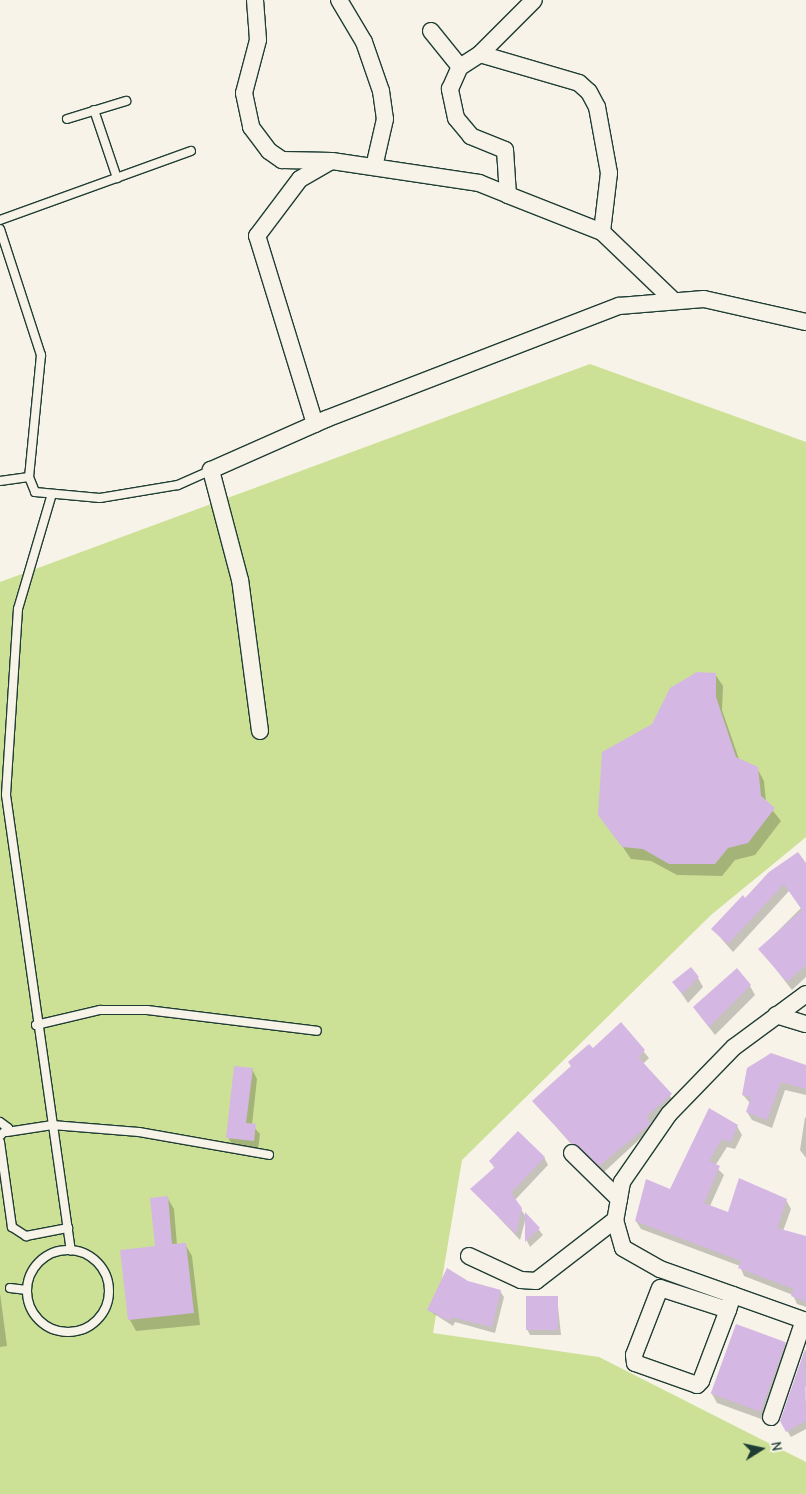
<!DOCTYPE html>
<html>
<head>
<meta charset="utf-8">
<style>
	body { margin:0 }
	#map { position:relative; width:806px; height:1494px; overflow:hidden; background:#f7f3e8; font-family:"Comic Neue",sans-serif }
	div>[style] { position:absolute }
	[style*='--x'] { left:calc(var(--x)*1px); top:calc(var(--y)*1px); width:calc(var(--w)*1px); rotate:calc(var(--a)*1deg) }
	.green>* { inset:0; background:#cde196 }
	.shadow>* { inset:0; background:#0003 }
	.building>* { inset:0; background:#d5b7e4; transform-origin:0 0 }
	.roads { filter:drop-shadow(1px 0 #1f3d34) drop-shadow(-1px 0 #1f3d34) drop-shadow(0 1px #1f3d34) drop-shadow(0 -1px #1f3d34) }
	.service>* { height:8px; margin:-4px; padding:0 4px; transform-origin:4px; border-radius:4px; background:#f7f3e8 }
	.service>.ring { margin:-4px; padding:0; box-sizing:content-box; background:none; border:8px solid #f7f3e8; border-radius:50% }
	.minor>* { height:16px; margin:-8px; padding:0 8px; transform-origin:8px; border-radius:8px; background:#f7f3e8 }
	span { translate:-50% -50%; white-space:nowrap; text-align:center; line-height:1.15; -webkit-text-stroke:4px #f7f3e8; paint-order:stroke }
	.north { position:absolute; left:736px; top:1424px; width:50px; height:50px; -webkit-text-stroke:4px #f7f3e8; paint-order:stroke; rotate:80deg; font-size:14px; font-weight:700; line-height:20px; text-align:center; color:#1f3d34 }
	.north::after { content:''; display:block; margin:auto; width:18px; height:22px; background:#1f3d34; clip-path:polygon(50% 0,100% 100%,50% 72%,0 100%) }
</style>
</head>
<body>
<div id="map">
	<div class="green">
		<div style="clip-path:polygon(590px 364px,806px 442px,806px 837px,711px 915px,462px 1160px,433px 1333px,599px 1357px,806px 1462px,806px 1494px,0 1494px,0 582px)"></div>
	</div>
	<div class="shadow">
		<div style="clip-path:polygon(715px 674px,723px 686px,722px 710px,739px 759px,757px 768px,764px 781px,766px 802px,781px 821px,755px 855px,735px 860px,722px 876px,677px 875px,651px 861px,631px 859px,600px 814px,653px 725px)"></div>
		<div style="clip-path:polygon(806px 867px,806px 977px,792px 990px,760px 949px,801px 908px,789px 891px,733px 952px,713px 929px,745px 900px)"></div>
		<div style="clip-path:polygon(698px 978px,703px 987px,688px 1003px,674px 982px)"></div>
		<div style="clip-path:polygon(750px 986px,755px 995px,715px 1035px,694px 1008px)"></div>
		<div style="clip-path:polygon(621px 1024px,649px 1058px,643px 1064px,675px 1102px,650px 1124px,653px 1132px,643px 1141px,641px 1138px,604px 1172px,577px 1151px,534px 1101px)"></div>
		<div style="clip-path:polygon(806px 1066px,806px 1095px,785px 1090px,772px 1128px,752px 1120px,747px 1112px,750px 1103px,743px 1095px)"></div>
		<div style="clip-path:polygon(252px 1069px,257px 1079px,252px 1125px,260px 1134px,258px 1150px,233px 1147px,228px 1137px)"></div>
		<div style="clip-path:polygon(710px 1110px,737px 1126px,742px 1135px,735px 1149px,727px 1147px,715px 1166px,724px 1175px,710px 1206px,728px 1214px,786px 1200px,791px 1209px,783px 1231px,806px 1237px,806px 1307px,797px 1304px,793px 1295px,744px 1276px,740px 1266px,641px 1229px,636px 1221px,670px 1190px)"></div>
		<div style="clip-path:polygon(805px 1117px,806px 1118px,806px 1158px,800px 1150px)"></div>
		<div style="clip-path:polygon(544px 1157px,548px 1165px,515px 1200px,526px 1217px,520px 1240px,472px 1189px,495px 1169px,490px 1161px)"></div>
		<div style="clip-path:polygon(167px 1197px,174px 1209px,177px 1245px,185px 1244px,192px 1256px,200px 1325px,136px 1331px,130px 1320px,157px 1247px)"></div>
		<div style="clip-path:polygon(527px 1215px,543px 1235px,530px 1247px,527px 1241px)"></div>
		<div style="clip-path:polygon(467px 1282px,500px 1291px,504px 1297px,495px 1333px,455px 1322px,453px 1326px,428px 1310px)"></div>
		<div style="clip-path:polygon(0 1293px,7px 1346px,0 1347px)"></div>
		<div style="clip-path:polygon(557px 1297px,561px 1335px,530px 1335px,527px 1329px)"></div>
		<div style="clip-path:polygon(785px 1343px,790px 1352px,767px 1421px,717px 1403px,712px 1394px)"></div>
		<div style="clip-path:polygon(806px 1349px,806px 1387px,796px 1384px,806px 1402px,806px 1429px,791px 1437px,781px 1421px)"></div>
	</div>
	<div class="building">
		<div style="clip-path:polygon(697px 672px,716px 673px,716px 697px,736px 757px,758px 767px,761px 796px,775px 808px,748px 843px,728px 848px,715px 864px,669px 864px,643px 849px,622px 847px,598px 815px,602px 752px,652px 724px,670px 688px)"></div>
		<div style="clip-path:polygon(798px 852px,806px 863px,806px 965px,787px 982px,758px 949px,802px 910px,784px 884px,728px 944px,711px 929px,743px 895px,745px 898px,769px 872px)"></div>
		<div style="clip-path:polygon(691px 967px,699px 977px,682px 994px,672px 982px)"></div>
		<div style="clip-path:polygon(737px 968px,751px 985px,709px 1027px,693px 1007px)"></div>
		<div style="clip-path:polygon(621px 1022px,645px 1050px,638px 1057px,672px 1094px,647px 1116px,650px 1124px,599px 1166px,571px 1143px,532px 1101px,571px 1066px,568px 1062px,589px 1044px,593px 1048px)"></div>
		<div style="clip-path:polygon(771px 1053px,806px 1065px,806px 1089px,781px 1082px,767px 1120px,746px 1112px,751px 1097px,742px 1095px,747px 1068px)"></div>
		<div style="clip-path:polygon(234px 1066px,253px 1068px,246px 1123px,256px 1124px,254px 1141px,226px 1138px)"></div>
		<div style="clip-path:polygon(709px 1108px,738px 1125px,731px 1142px,722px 1139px,709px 1161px,720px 1166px,704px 1203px,728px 1212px,739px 1178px,787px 1199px,777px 1228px,806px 1236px,806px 1302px,791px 1296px,794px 1289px,738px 1268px,741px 1261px,635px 1221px,646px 1179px,670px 1189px)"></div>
		<div style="clip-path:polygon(518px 1131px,545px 1157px,511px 1193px,522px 1208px,516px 1234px,470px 1189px,495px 1167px,489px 1161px)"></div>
		<div style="clip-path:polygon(168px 1196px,172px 1244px,186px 1243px,194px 1313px,128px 1320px,120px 1250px,155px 1246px,150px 1198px)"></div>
		<div style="clip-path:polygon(525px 1212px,540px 1228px,525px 1242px)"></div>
		<div style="clip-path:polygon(447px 1268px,468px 1281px,501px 1290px,492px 1327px,451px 1317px,450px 1321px,427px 1310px)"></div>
		<div style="left:526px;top:1296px;width:32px;height:34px"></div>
		<div style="left:736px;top:1324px;width:53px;height:74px;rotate:20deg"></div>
		<div style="clip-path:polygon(805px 1349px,806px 1421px,786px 1432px,780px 1421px)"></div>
	</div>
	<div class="roads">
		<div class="service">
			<div style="--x:94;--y:110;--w:72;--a:71.3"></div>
			<div style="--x:67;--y:119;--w:62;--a:-17"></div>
			<div style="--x:0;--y:220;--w:203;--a:-19.9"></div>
			<div style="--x:0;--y:229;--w:133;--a:72"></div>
			<div style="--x:41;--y:355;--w:123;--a:95.6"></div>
			<div style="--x:29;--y:477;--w:16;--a:68"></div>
			<div style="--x:35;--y:492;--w:65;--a:5.3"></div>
			<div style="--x:100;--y:498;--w:79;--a:-9.5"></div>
			<div style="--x:178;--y:485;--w:36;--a:-24"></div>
			<div style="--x:0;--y:481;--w:29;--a:-8"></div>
			<div style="--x:51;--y:497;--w:117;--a:106.4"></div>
			<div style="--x:18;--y:609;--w:186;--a:93.7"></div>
			<div style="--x:6;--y:795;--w:460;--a:81.9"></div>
			<div style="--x:36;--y:1025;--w:66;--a:-13.2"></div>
			<div style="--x:100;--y:1010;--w:47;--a:0"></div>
			<div style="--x:147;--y:1010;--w:171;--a:7"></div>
			<div style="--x:0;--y:1122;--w:10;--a:37"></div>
			<div style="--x:8;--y:1128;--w:11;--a:135"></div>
			<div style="--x:7;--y:1132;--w:46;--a:-8.8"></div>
			<div style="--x:52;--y:1125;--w:87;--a:4.6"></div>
			<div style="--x:139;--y:1132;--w:132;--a:10"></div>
			<div style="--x:0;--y:1142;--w:86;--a:82"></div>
			<div style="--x:12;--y:1227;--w:17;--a:33"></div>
			<div style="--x:26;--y:1236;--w:43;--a:-10.8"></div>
			<div class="ring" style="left:27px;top:1250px;width:74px;height:74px"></div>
			<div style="--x:10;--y:1288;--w:17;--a:7"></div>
		</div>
		<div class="minor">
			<div style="--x:255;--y:0;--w:40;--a:85.7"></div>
			<div style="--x:258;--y:40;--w:55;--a:104.8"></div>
			<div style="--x:244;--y:93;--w:35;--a:78"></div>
			<div style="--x:251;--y:127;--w:30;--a:53"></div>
			<div style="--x:269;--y:151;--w:16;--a:35"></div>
			<div style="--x:282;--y:160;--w:50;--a:1.1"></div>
			<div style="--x:332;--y:161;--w:149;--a:8.5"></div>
			<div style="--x:479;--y:183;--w:31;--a:22"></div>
			<div style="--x:508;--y:195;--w:45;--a:-93.8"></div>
			<div style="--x:505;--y:150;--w:37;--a:-158"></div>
			<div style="--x:471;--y:136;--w:23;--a:-130"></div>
			<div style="--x:456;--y:118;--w:30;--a:-102"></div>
			<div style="--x:450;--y:89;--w:24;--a:-66"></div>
			<div style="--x:460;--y:67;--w:24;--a:-33"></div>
			<div style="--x:480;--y:54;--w:76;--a:-45"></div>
			<div style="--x:339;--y:0;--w:49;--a:59.2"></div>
			<div style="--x:364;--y:42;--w:52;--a:70.9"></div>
			<div style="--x:381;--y:91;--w:28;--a:82"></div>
			<div style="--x:385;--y:119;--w:49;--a:102.9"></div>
			<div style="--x:431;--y:31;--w:46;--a:51.1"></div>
			<div style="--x:480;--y:54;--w:103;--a:16.3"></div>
			<div style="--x:579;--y:83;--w:13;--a:42"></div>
			<div style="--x:589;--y:92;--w:17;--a:62"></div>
			<div style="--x:597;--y:107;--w:67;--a:79.7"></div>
			<div style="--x:609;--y:173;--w:59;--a:96.8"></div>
			<div style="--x:602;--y:232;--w:100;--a:43.8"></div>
			<div style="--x:508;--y:195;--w:101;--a:21.5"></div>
			<div style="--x:315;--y:424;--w:197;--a:-107.1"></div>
			<div style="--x:257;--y:236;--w:71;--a:-53"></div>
			<div style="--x:300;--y:179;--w:34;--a:-30"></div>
			<div style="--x:260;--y:731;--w:152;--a:-97.5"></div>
			<div style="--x:240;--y:580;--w:114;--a:-104.8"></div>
			<div style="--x:211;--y:470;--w:126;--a:-23.9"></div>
			<div style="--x:326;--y:419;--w:314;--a:-21.1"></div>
			<div style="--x:619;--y:306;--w:85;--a:-4.7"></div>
			<div style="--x:704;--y:299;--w:105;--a:12.7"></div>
			<div style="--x:806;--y:994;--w:89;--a:143.6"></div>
			<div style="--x:734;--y:1047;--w:93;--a:134.1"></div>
			<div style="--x:669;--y:1114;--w:83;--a:124.7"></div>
			<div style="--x:622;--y:1182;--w:39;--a:100"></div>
			<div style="--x:615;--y:1220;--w:29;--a:74"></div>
			<div style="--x:623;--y:1248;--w:43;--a:29.6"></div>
			<div style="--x:660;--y:1269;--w:155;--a:19.6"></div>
			<div style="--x:776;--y:1015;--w:31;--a:17"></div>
			<div style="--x:572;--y:1153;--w:66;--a:44.4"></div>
			<div style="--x:469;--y:1256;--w:57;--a:24.8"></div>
			<div style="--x:521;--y:1280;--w:15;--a:4"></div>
			<div style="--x:536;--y:1281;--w:100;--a:-37.7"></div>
			<div style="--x:728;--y:1310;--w:71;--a:-162.1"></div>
			<div style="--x:660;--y:1288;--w:72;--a:111.2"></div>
			<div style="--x:634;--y:1355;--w:8;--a:83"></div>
			<div style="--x:635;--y:1363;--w:66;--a:19.5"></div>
			<div style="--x:697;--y:1385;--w:6;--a:-45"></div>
			<div style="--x:701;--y:1381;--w:76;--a:-69.2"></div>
			<div style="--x:728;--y:1310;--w:16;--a:-72"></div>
			<div style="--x:771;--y:1417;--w:102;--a:-71.2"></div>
		</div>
	</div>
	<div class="north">N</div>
</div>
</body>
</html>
